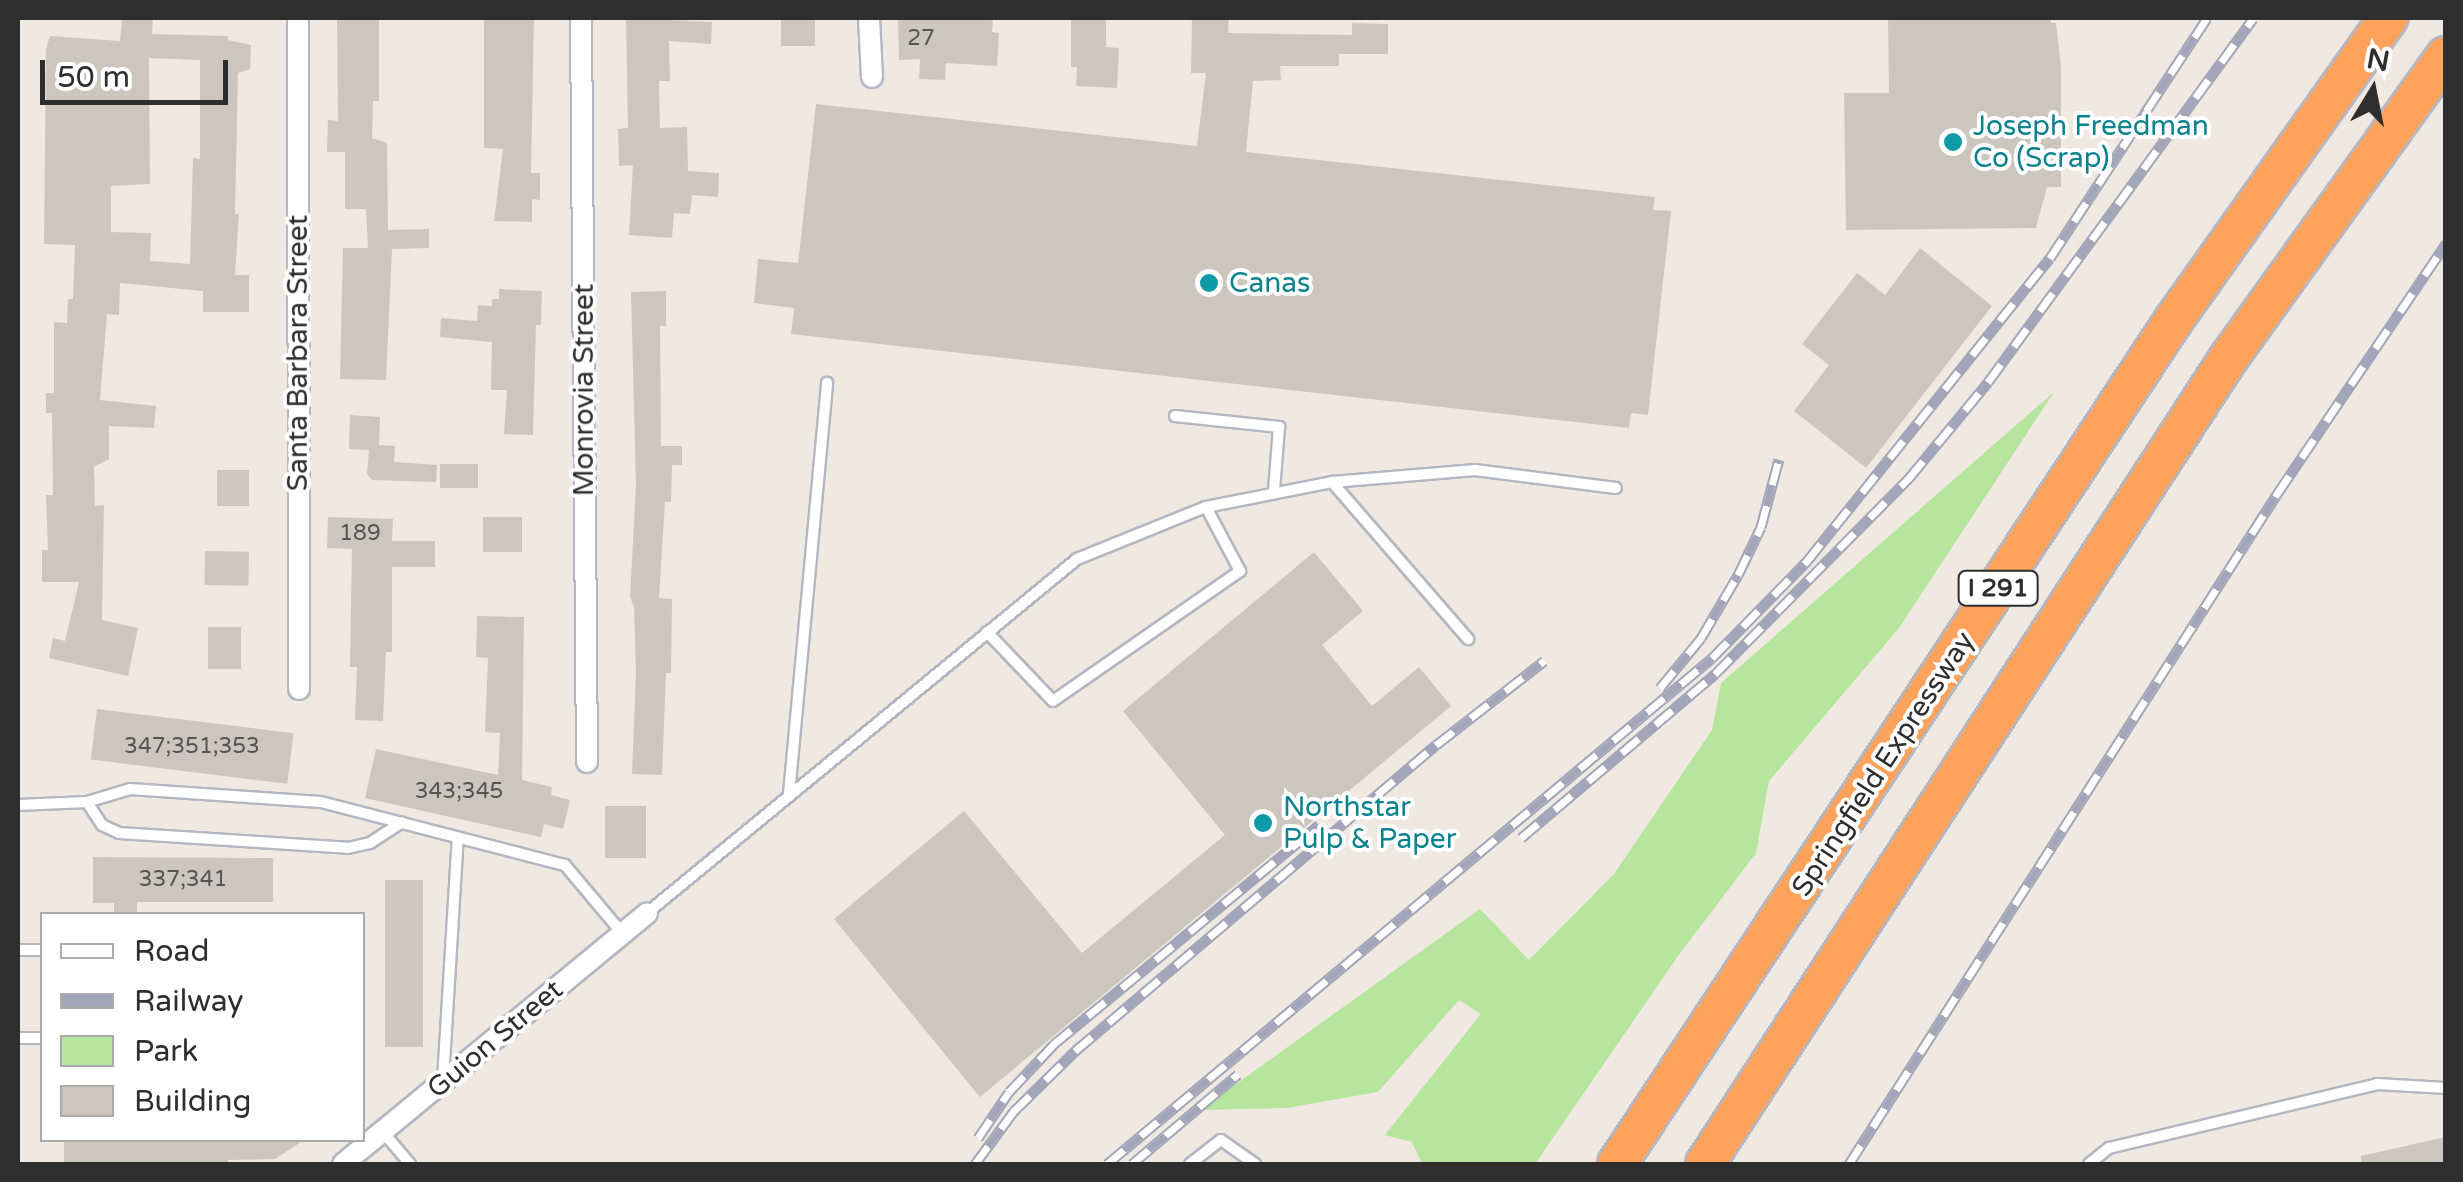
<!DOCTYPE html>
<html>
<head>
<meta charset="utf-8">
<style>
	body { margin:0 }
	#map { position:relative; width:2463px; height:1182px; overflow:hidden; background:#efe9e1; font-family:"Varela Round",sans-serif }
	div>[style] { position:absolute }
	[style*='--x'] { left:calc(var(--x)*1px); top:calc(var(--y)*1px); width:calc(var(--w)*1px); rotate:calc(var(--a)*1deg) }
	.green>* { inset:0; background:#b6e59e }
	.building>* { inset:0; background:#cbc7bf; transform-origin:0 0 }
	.roads { filter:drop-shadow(2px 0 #b4b7c1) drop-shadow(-2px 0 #b4b7c1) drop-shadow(0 2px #b4b7c1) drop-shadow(0 -2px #b4b7c1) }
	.service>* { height:10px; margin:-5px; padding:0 5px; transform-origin:5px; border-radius:5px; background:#fff }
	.minor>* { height:20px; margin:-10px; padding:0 10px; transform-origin:10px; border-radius:10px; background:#fff }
	.motorway>* { height:38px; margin:-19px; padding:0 19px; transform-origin:19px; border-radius:19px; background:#ffa35c }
	.rail>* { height:11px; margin-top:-5.5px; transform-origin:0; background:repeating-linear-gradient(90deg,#fff 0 22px,#a3a6b8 0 44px); box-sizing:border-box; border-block:2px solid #a3a6b8 }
	.dots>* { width:28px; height:28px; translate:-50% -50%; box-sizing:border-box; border:5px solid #fff; border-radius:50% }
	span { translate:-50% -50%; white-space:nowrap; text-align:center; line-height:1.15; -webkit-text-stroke:8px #fff; paint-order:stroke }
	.number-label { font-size:22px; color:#555452 }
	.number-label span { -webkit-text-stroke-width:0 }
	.shield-label span { padding:2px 8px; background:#fff; border:2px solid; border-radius:8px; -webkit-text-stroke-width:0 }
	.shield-label { font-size:25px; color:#2e2e2e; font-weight:700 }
	.culture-label { font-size:28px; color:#0d838f }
	.left { translate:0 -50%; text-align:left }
	.street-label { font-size:28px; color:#2e2e2e }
	.frame { position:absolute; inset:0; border:20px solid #2e2e2e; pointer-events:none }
	.legend { position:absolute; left:40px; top:912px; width:325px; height:230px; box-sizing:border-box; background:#fff; border:2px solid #ababab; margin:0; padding:12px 18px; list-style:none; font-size:30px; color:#2e2e2e }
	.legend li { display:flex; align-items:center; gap:20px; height:50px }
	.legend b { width:50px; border:2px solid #ababab }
	.north { position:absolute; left:2323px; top:40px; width:100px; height:100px; -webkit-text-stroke:8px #fff; paint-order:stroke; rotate:10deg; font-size:28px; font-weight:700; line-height:40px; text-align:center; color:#2e2e2e }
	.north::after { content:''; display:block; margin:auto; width:35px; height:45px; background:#2e2e2e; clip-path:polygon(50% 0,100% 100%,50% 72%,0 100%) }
	.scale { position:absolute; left:40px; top:60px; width:188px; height:45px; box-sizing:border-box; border:5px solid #2e2e2e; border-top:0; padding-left:12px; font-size:30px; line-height:35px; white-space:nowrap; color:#2e2e2e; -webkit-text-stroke:8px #fff; paint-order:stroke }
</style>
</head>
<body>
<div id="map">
	<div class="green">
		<div style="clip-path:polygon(2054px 392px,1899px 628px,1769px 781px,1756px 853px,1678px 956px,1535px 1164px,1422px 1164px,1412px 1142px,1385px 1135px,1481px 1014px,1459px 1000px,1378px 1092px,1286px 1108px,1200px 1110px,1480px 909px,1529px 960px,1614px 874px,1712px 730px,1721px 683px)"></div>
	</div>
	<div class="building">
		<div style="clip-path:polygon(evenodd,122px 18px,153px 18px,152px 34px,228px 36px,228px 40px,251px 45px,250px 69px,238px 73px,235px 214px,239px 214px,235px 275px,249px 275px,249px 312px,203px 312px,203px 291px,120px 283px,119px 315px,107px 314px,100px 400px,156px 406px,154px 428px,109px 426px,109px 459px,94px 467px,95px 506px,104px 505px,102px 620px,138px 628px,128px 676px,49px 658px,53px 638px,65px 641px,79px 582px,42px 582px,42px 550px,48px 550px,46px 495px,53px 495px,52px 413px,46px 413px,46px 393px,54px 393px,54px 322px,67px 323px,68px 299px,73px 299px,75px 245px,44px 244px,46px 49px,50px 36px,120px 41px,122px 18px,149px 58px,200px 60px,200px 159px,193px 158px,190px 264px,150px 261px,151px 233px,111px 232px,111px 186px,150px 184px,149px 58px)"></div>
		<div style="clip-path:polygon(337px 18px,379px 18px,379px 101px,373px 101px,372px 138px,387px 143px,388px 230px,429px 229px,429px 248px,392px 249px,386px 380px,340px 379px,343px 248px,368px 248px,366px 209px,345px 209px,345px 152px,327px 152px,328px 120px,338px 121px)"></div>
		<div style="clip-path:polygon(484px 18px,534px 18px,531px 173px,540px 173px,540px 200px,532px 199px,532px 222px,494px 221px,503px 149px,484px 148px)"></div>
		<div style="clip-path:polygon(626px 18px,712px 22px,711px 44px,669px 41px,670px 81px,659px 81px,660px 128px,687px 127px,688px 171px,719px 173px,718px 197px,692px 195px,690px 214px,674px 213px,672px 238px,629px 235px,633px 165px,619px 166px,618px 129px,628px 128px)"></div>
		<div style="left:781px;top:18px;width:34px;height:28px"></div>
		<div style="clip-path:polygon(898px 18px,986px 18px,993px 21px,992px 32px,999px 33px,997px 66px,946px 63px,945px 80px,919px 79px,920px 59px,899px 60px)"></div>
		<div style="clip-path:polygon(1071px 18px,1106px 18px,1106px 47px,1119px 48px,1117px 88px,1076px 86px,1077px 67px,1071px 67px)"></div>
		<div style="clip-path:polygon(1192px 18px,1229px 18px,1228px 33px,1352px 35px,1352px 23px,1388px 24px,1388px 54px,1339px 54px,1339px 66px,1280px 66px,1281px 80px,1253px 81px,1246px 152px,1655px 197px,1653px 210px,1671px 211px,1648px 415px,1631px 413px,1629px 428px,791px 334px,794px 308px,754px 303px,758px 259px,798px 263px,816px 104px,1197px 146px,1206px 73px,1191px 73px)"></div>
		<div style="clip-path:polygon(1888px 18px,2051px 18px,2051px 23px,2056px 23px,2061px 67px,2061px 187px,2047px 187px,2036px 228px,1846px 230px,1844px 93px,1889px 93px)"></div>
		<div style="clip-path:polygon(1920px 248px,1992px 306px,1866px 468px,1794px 411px,1829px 365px,1802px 344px,1857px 273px,1885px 295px)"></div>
		<div style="clip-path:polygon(499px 289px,542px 291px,541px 325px,536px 325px,533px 435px,504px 434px,507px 390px,491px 390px,492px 342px,440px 337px,441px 318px,477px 321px,478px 305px,492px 306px,492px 299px,499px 299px)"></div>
		<div style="clip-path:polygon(666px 291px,666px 326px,660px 326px,661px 446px,682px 446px,682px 465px,672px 465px,671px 502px,665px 502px,659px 598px,672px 599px,671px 673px,666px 673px,662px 775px,632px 774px,636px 673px,634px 607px,630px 597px,636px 485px,631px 292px)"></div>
		<div style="clip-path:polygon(350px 415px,380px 417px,379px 445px,395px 446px,394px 462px,437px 465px,436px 482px,372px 480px,367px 474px,369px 450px,349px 449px)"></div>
		<div style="left:440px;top:464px;width:38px;height:24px"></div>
		<div style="left:217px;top:470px;width:32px;height:36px"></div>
		<div style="clip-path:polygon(328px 517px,393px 519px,392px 541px,435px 541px,435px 567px,392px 567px,392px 652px,386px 652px,383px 721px,355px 720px,357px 667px,350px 667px,352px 549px,327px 548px)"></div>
		<div style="left:483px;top:517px;width:39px;height:35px"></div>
		<div style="left:205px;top:551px;width:44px;height:34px;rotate:1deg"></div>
		<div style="clip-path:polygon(1314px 552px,1363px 611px,1322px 645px,1372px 706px,1419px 667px,1451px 706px,980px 1097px,834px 919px,964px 811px,1082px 953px,1225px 835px,1123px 711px)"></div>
		<div style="clip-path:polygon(477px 616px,524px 617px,522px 780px,552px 787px,551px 795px,570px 800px,563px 829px,544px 824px,541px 837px,365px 798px,376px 749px,498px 775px,500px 733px,485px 732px,488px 658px,476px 657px)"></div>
		<div style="left:208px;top:627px;width:33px;height:42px"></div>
		<div style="left:97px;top:709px;width:198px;height:51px;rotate:7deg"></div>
		<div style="left:605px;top:806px;width:41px;height:52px"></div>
		<div style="clip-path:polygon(93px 857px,273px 858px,273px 902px,137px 902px,137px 913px,114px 914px,114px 903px,93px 903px)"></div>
		<div style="left:385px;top:880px;width:38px;height:167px"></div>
		<div style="clip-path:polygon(2446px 1137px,2446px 1164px,2362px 1164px,2361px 1156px)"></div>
		<div style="clip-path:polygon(64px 1140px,304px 1140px,275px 1159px,228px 1160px,228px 1164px,64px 1164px)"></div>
	</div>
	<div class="roads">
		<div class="service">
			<div style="--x:1175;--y:416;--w:105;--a:6"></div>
			<div style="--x:1279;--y:427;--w:64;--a:94.5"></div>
			<div style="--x:1332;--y:482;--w:208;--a:49.1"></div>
			<div style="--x:987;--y:632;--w:95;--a:46.3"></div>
			<div style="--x:1053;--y:701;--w:228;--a:-34.8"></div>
			<div style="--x:1240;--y:571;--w:72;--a:-118"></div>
			<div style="--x:789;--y:794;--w:413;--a:-84.7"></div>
			<div style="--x:87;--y:802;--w:27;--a:57"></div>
			<div style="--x:102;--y:825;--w:19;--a:25"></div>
			<div style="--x:119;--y:833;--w:229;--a:3.7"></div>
			<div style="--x:348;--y:848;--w:23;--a:-13"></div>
			<div style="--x:370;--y:843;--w:38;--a:-33"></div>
			<div style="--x:18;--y:805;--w:69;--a:-2.5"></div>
			<div style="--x:87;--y:802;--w:45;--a:-16.8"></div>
			<div style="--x:130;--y:789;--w:191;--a:3.9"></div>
			<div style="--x:321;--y:802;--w:252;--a:14.5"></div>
			<div style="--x:565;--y:865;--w:89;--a:50"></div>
			<div style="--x:647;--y:913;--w:557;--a:-39.46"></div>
			<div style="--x:1077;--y:559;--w:139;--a:-22"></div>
			<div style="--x:1206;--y:507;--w:128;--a:-11.2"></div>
			<div style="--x:1332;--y:482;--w:144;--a:-4.8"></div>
			<div style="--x:1475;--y:470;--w:142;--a:7.3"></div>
			<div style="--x:18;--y:950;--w:24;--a:0"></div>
			<div style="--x:18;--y:1038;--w:24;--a:0"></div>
			<div style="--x:443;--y:1080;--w:243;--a:-86.5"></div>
			<div style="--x:383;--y:1132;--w:42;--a:49.8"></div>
			<div style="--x:1190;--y:1164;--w:39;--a:-38"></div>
			<div style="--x:1221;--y:1140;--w:42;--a:35.2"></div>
			<div style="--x:2089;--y:1164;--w:26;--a:-39"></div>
			<div style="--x:2109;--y:1148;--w:276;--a:-13.4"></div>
			<div style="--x:2377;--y:1084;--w:69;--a:3.3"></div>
		</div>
		<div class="minor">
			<div style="--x:298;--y:18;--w:671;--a:89.91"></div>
			<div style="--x:581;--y:18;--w:744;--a:89.54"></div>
			<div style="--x:869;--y:18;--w:59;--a:87.1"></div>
			<div style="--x:343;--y:1164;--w:394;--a:-39.5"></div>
		</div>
		<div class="motorway">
			<div style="--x:1617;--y:1164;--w:1010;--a:-56.59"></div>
			<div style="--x:2173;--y:321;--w:372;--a:-54.6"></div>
			<div style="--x:1705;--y:1164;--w:960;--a:-56.99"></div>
			<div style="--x:2228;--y:359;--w:373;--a:-54.3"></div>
		</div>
	</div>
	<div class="rail">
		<div style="--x:1660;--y:688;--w:65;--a:-50.6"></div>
		<div style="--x:1701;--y:638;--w:73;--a:-59.6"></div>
		<div style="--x:1738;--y:575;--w:53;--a:-64.4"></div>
		<div style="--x:1761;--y:527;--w:70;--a:-75.2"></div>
		<div style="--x:1521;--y:838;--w:254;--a:-40.2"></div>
		<div style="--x:1715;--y:674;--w:276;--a:-45.3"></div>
		<div style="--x:1909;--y:478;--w:124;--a:-50.5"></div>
		<div style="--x:1988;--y:382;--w:450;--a:-53.9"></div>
		<div style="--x:978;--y:1138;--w:55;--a:-56"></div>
		<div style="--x:1009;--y:1092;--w:66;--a:-46.8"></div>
		<div style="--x:1054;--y:1044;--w:344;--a:-39.6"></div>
		<div style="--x:975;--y:1164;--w:66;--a:-53.7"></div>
		<div style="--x:1014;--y:1111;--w:86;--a:-44.5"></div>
		<div style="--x:1075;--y:1051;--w:473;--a:-40.3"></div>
		<div style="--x:1436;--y:745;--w:137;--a:-37.9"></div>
		<div style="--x:1107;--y:1164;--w:789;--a:-39.91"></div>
		<div style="--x:1712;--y:658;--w:136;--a:-45.6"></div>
		<div style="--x:1807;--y:561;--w:388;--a:-51.3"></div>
		<div style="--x:2050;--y:258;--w:287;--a:-56.8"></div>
		<div style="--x:1132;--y:1164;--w:139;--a:-40.3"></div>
		<div style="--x:1849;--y:1164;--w:795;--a:-57.43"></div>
		<div style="--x:2277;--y:494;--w:303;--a:-56"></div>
	</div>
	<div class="dots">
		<div style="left:1953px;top:142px;background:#0f9aa8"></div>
		<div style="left:1209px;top:283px;background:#0f9aa8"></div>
		<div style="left:1263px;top:823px;background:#0f9aa8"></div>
	</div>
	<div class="number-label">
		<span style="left:921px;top:39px">27</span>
		<span style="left:360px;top:534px">189</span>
		<span style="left:192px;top:747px">347;351;353</span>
		<span style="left:459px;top:792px">343;345</span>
		<span style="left:183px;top:880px">337;341</span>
	</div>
	<div class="shield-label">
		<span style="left:1998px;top:588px">I 291</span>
	</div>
	<div class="culture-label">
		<span class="left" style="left:1973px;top:142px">Joseph Freedman<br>Co (Scrap)</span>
		<span class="left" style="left:1229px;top:283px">Canas</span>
		<span class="left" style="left:1283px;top:823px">Northstar<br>Pulp &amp; Paper</span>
	</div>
	<div class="street-label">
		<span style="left:298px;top:353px;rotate:-90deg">Santa Barbara Street</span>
		<span style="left:584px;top:390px;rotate:-90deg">Monrovia Street</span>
		<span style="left:1883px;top:764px;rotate:-57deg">Springfield Expressway</span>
		<span style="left:495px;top:1039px;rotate:-40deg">Guion Street</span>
	</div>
	<div class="frame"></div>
	<ul class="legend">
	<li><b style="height:12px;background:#fff"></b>Road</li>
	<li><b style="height:12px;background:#a3a6b8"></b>Railway</li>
	<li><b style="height:28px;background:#b6e59e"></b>Park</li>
	<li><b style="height:28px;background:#cbc7bf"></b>Building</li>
	</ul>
	<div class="north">N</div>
	<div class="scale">50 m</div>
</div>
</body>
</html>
